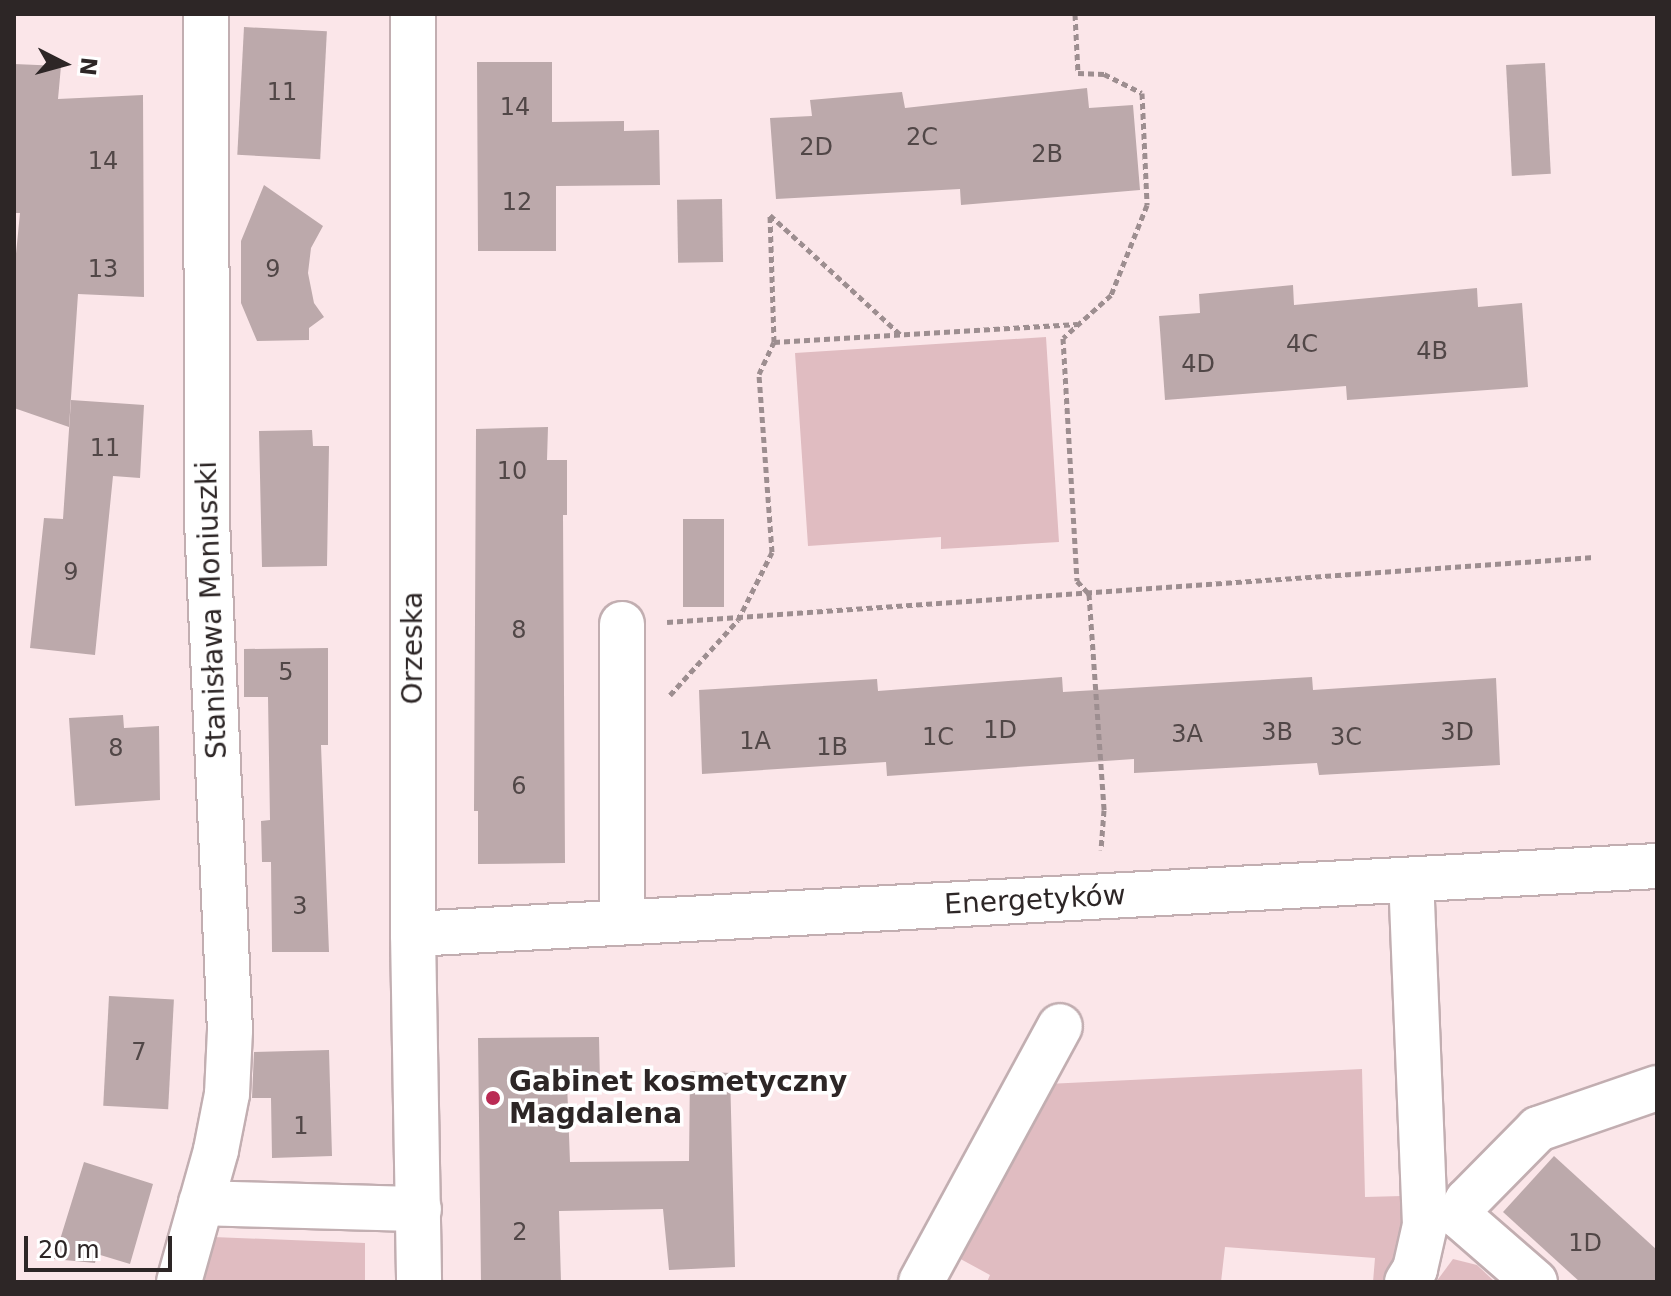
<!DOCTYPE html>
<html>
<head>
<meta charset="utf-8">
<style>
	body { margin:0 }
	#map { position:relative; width:1671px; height:1296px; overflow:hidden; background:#fbe6e9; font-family:"DejaVu Sans",sans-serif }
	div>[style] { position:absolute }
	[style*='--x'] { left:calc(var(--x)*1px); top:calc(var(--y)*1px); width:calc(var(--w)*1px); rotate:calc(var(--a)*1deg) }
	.green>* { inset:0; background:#e0bcc1 }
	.building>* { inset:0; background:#bca9ab; transform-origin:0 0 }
	.path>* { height:5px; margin-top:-2.5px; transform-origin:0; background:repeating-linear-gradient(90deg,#9d8e90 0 6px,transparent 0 10px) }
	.roads { filter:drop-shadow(2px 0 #c2aeb1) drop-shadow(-2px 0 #c2aeb1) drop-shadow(0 2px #c2aeb1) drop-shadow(0 -2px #c2aeb1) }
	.minor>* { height:44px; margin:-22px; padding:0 22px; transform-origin:22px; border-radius:22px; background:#fff }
	.dots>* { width:22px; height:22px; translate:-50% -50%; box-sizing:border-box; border:4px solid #fff; border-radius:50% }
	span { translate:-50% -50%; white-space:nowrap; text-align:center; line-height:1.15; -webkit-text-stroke:7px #fff; paint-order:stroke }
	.number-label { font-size:24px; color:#514747 }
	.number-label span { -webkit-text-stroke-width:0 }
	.street-label { font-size:28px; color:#2d2626 }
	.poi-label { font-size:28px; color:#2d2626; font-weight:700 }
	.left { translate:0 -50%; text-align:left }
	.frame { position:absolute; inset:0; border:16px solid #2d2626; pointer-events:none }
	.north { position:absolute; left:24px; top:24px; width:80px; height:80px; -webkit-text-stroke:6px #fff; paint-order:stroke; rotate:96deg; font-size:22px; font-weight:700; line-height:32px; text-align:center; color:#2d2626 }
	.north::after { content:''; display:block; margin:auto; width:28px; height:36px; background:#2d2626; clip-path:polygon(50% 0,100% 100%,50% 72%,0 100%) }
	.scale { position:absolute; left:24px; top:1236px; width:148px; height:36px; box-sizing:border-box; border:4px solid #2d2626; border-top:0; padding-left:10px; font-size:24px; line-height:28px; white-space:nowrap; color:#2d2626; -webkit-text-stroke:6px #fff; paint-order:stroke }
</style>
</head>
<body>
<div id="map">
	<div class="green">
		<div style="clip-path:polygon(1046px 337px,1059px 542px,941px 549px,941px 537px,808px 546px,795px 353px)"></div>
		<div style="clip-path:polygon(1362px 1069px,1365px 1197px,1402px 1196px,1406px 1242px,1390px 1282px,1373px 1282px,1375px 1258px,1225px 1247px,1221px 1282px,987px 1282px,990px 1275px,955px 1256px,1047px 1084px)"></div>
		<div style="clip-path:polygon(213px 1237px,365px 1243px,365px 1282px,201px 1282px)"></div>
		<div style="clip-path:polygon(1453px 1259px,1477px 1265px,1495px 1282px,1436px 1282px)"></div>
	</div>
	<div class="building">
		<div style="left:244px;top:27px;width:83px;height:128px;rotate:3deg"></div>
		<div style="clip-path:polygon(477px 62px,552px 62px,552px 122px,624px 121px,624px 131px,659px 130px,660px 185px,556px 186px,556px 251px,478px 251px)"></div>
		<div style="left:1545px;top:63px;width:111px;height:39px;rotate:87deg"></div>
		<div style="clip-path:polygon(14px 64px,61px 66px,58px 99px,143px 95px,144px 297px,78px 294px,69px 427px,14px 408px,14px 274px,20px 213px,14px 213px)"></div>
		<div style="clip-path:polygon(1087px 88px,1089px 108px,1133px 105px,1140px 190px,961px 205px,960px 189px,776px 199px,770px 118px,812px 116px,810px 100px,902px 92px,905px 108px)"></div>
		<div style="clip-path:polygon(264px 185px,323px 226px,311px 248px,308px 273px,314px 303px,324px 317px,309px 328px,309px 340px,257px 341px,241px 303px,241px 241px)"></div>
		<div style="left:722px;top:199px;width:63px;height:45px;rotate:89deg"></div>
		<div style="clip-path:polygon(1293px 285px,1294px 305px,1477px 288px,1478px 307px,1522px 303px,1528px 387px,1347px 400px,1346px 386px,1165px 400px,1159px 316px,1200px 313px,1199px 294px)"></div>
		<div style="clip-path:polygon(71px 400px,144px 405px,140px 478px,113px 476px,95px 655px,30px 648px,44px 518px,63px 519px)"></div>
		<div style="clip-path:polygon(548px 427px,547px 460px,567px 460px,567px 515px,563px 515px,565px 863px,478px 864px,478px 811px,474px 811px,476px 429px)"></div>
		<div style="clip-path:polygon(312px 430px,313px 446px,329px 446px,327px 566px,262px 567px,259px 431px)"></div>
		<div style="left:683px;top:519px;width:41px;height:88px"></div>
		<div style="clip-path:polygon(328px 648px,328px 745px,321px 745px,329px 952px,272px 952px,271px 862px,262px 862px,261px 821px,270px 820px,268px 697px,244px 697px,244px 649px)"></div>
		<div style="clip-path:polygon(1062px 677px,1063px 692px,1312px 677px,1313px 690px,1496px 678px,1500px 765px,1319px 775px,1317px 763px,1134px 773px,1134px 759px,887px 776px,886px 762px,702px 774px,699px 690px,877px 679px,878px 691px)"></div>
		<div style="clip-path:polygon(123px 715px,124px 728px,159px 726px,160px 800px,75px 806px,69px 718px)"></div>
		<div style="left:109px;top:996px;width:65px;height:110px;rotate:3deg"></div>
		<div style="clip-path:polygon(599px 1037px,600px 1082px,567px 1082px,570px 1162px,689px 1161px,690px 1071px,730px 1073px,735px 1267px,669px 1270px,663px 1209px,559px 1211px,561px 1282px,481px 1282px,478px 1038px)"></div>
		<div style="clip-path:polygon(329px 1050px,332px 1156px,272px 1158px,271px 1098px,252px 1098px,254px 1052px)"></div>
		<div style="clip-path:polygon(1554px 1156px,1657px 1250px,1657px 1282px,1580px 1282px,1503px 1212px)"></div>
		<div style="clip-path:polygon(84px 1162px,153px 1184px,130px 1264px,97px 1254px,95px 1263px,54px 1259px)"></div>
	</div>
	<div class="path">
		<div style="--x:1075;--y:14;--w:59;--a:87.1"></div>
		<div style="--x:1078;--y:73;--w:26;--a:2"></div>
		<div style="--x:1104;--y:74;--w:42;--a:26.6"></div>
		<div style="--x:1142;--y:93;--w:112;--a:87.4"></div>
		<div style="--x:1147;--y:205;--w:97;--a:111.8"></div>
		<div style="--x:1111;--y:295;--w:64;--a:138.1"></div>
		<div style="--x:1063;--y:338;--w:243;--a:86.7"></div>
		<div style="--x:1077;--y:581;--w:18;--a:47"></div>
		<div style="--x:1089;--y:594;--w:217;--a:86"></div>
		<div style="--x:1104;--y:810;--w:40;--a:94.3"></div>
		<div style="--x:770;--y:215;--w:178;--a:42.5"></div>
		<div style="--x:774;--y:342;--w:304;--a:-3.4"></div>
		<div style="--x:667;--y:622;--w:929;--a:-4.01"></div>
		<div style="--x:670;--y:695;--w:101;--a:-47.8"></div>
		<div style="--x:738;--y:620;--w:76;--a:-63.4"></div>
		<div style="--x:772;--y:552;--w:178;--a:-94.2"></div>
		<div style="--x:759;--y:374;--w:35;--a:-65"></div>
		<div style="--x:774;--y:342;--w:128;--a:-91.8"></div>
	</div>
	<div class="roads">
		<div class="minor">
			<div style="--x:413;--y:14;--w:920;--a:90"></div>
			<div style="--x:413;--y:934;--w:348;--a:89"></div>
			<div style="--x:622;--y:624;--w:298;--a:90"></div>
			<div style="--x:413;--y:934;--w:1246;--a:-3.13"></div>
			<div style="--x:201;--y:1203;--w:218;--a:1.6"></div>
			<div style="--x:179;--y:1282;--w:137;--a:-74.3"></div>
			<div style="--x:216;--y:1150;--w:57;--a:-78.9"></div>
			<div style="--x:227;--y:1094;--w:63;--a:-87.3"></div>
			<div style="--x:230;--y:1031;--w:511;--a:-92.58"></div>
			<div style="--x:207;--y:521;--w:507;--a:-90.11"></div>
			<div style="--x:921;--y:1282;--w:291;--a:-61.5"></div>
			<div style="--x:1407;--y:1282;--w:15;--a:-58"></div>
			<div style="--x:1415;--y:1269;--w:45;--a:-77.2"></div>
			<div style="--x:1425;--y:1225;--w:342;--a:-92.3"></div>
			<div style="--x:1535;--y:1282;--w:101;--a:-139"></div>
			<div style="--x:1459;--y:1216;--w:17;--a:-62"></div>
			<div style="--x:1467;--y:1201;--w:101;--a:-45.4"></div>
			<div style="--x:1538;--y:1129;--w:126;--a:-19"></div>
		</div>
	</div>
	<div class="dots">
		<div style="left:493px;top:1098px;background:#ba2b54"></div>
	</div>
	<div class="number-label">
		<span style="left:282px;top:93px">11</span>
		<span style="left:515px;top:108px">14</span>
		<span style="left:922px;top:138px">2C</span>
		<span style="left:816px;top:148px">2D</span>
		<span style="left:1047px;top:155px">2B</span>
		<span style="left:103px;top:162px">14</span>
		<span style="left:517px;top:203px">12</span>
		<span style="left:103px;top:270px">13</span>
		<span style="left:273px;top:270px">9</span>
		<span style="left:1302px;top:345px">4C</span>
		<span style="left:1432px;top:352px">4B</span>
		<span style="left:1198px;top:365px">4D</span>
		<span style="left:105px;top:449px">11</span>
		<span style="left:512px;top:472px">10</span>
		<span style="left:71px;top:573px">9</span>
		<span style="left:519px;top:631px">8</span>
		<span style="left:286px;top:673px">5</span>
		<span style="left:1000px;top:731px">1D</span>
		<span style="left:1277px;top:733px">3B</span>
		<span style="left:1457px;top:733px">3D</span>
		<span style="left:1187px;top:735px">3A</span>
		<span style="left:938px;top:738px">1C</span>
		<span style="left:1346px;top:738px">3C</span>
		<span style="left:755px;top:742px">1A</span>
		<span style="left:832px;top:748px">1B</span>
		<span style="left:116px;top:749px">8</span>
		<span style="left:519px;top:787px">6</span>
		<span style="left:300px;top:907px">3</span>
		<span style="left:139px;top:1053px">7</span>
		<span style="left:301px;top:1127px">1</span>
		<span style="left:520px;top:1233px">2</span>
		<span style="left:1585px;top:1244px">1D</span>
	</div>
	<div class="street-label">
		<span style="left:212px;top:610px;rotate:-92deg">Stanisława Moniuszki</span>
		<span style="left:413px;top:648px;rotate:-90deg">Orzeska</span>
		<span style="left:1035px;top:900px;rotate:-3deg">Energetyków</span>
	</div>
	<div class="poi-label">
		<span class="left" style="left:509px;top:1098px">Gabinet kosmetyczny<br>Magdalena</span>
	</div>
	<div class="frame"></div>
	<div class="north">N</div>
	<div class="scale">20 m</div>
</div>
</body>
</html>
